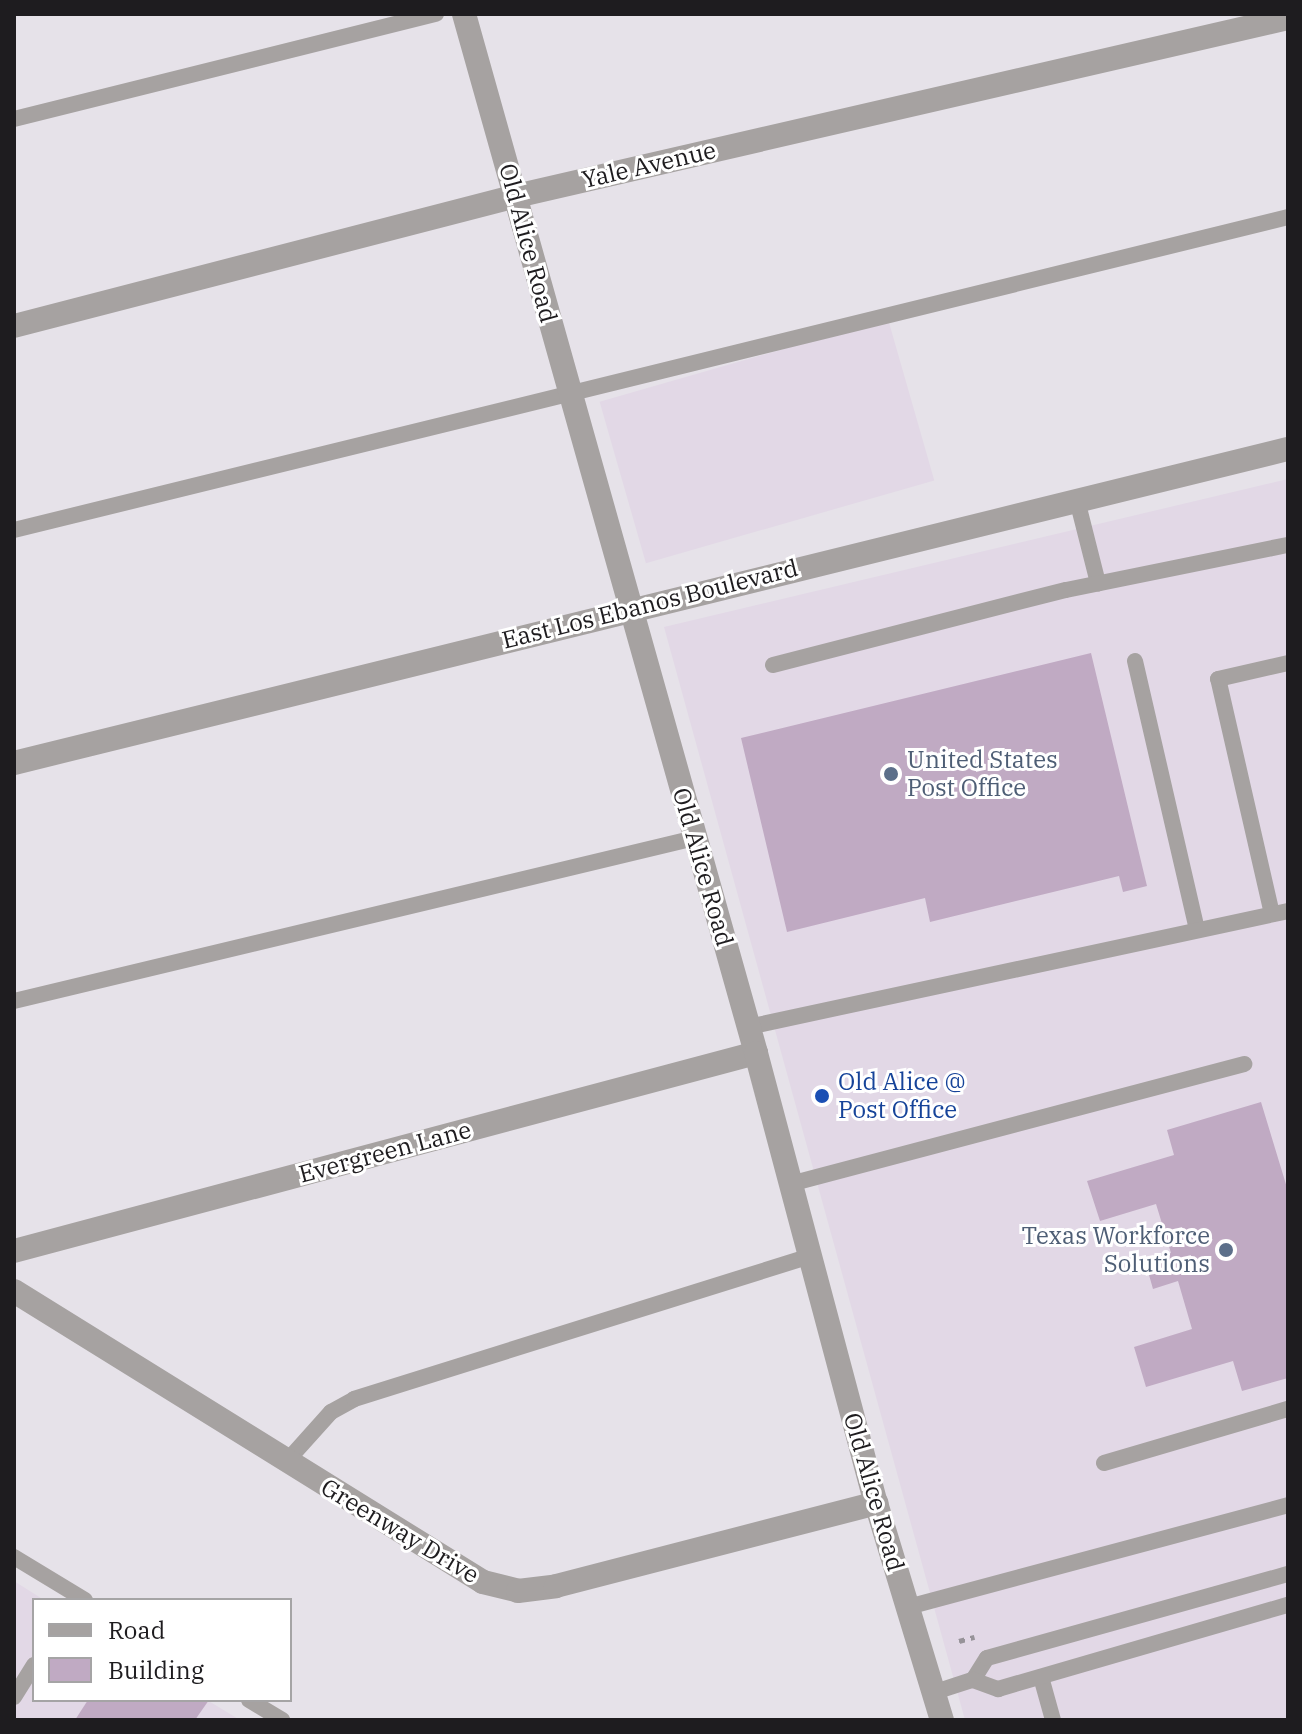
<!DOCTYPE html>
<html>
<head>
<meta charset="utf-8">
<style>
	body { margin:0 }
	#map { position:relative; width:1302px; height:1734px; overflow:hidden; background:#e6e2e9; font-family:"IBM Plex Serif",serif }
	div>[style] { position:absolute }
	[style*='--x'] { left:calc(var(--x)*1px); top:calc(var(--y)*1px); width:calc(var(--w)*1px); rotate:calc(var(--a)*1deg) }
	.built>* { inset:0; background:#e2d8e6; transform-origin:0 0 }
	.building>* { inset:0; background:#c0aac3 }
	.path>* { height:5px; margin-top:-2.5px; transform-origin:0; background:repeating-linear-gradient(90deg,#979399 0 6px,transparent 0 12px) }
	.service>* { height:16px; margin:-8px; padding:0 8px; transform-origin:8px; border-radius:8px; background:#a6a2a1 }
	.minor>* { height:24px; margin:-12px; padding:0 12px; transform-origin:12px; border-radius:12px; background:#a6a2a1 }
	.tertiary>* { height:24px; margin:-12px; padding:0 12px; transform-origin:12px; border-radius:12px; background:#a6a2a1 }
	.dots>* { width:22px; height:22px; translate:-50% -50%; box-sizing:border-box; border:4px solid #fff; border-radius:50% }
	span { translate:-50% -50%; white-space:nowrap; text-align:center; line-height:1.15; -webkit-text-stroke:6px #fff; paint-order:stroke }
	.street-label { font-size:24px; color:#1e1c1f }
	.service-label { font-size:24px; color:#4e5e75 }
	.left { translate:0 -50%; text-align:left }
	.right { translate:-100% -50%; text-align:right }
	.transit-label { font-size:24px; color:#164399 }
	.frame { position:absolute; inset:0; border:16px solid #1e1c1f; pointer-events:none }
	.legend { position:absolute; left:32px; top:1598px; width:260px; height:104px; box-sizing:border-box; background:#fff; border:2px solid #a5a4a5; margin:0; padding:10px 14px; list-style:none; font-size:24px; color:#1e1c1f }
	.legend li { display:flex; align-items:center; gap:16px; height:40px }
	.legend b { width:40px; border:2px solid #a5a4a5 }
</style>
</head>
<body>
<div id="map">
	<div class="built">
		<div style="left:888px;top:319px;width:168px;height:300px;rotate:74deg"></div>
		<div style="clip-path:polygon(1288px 479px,1288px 1720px,965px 1720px,664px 627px)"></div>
		<div style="clip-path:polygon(14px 1581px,44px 1600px,34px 1600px,34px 1700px,207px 1700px,240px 1720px,14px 1720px)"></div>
	</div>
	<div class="building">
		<div style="clip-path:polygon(1091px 653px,1147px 886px,1123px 892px,1119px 876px,930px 922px,925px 898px,787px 932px,741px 738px)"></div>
		<div style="clip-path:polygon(1261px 1102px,1288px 1191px,1288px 1378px,1242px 1391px,1233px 1361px,1146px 1387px,1134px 1347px,1192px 1329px,1178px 1281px,1153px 1289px,1145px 1261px,1171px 1253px,1156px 1204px,1100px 1221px,1087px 1181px,1174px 1155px,1167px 1130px)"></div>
		<div style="clip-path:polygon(88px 1700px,209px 1700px,195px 1720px,75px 1720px)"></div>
	</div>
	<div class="path">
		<div style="--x:959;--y:1641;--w:16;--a:-15"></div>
	</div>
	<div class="service">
		<div style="--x:14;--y:119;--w:435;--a:-14"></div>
		<div style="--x:1077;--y:500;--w:86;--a:75.8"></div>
		<div style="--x:14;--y:530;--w:1312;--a:-13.8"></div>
		<div style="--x:1135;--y:661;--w:276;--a:77"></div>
		<div style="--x:773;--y:665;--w:302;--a:-14.4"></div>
		<div style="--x:1066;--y:590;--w:227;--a:-11.5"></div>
		<div style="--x:1272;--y:914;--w:241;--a:-102.9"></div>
		<div style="--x:1218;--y:679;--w:72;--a:-12.9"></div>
		<div style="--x:14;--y:1001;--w:700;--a:-13.46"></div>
		<div style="--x:748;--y:1027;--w:552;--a:-12.12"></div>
		<div style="--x:790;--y:1184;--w:470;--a:-14.8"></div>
		<div style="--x:287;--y:1461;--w:66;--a:-48.1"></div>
		<div style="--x:331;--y:1412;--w:26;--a:-29"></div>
		<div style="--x:354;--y:1399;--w:477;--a:-17.4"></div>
		<div style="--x:1104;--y:1463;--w:192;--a:-16.4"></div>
		<div style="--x:14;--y:1557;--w:83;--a:31.2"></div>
		<div style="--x:908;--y:1607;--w:393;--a:-15"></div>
		<div style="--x:1041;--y:1677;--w:45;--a:74.4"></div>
		<div style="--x:973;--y:1680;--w:26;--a:-58"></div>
		<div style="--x:987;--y:1658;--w:313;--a:-15.6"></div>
		<div style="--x:935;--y:1692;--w:40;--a:-18"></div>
		<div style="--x:973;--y:1680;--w:27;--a:20"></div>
		<div style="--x:998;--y:1689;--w:302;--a:-16.2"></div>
		<div style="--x:14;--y:1697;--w:38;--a:-58"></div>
		<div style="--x:249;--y:1700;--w:39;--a:31"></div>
	</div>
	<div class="minor">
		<div style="--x:14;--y:326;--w:519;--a:-14.52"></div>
		<div style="--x:516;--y:196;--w:792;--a:-12.98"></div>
		<div style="--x:14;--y:1251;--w:768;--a:-14.94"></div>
		<div style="--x:14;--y:1291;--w:552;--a:31.82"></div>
		<div style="--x:483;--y:1582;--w:36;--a:14"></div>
		<div style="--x:518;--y:1591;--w:38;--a:-7"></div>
		<div style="--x:556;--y:1586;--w:331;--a:-14.5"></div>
	</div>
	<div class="tertiary">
		<div style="--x:464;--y:14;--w:1079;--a:74.3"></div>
		<div style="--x:756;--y:1053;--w:466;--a:75.1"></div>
		<div style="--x:876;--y:1503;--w:227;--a:73.1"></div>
		<div style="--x:14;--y:763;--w:1312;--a:-13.85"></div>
	</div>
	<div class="dots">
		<div style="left:891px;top:774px;background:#5c6f8a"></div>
		<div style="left:822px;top:1096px;background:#1a4fb4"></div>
		<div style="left:1226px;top:1250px;background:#5c6f8a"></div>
	</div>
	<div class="street-label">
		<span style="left:649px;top:165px;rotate:-13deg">Yale Avenue</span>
		<span style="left:528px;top:243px;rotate:75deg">Old Alice Road</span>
		<span style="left:650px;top:604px;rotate:-14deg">East Los Ebanos Boulevard</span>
		<span style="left:703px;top:867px;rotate:74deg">Old Alice Road</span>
		<span style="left:385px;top:1152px;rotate:-15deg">Evergreen Lane</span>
		<span style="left:874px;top:1492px;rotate:74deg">Old Alice Road</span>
		<span style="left:400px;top:1531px;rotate:31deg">Greenway Drive</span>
	</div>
	<div class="service-label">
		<span class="left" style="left:907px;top:774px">United States<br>Post Office</span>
		<span class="right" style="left:1210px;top:1250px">Texas Workforce<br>Solutions</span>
	</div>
	<div class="transit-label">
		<span class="left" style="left:838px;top:1096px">Old Alice @<br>Post Office</span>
	</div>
	<div class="frame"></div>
	<ul class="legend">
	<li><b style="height:10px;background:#a6a2a1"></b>Road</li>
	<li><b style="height:22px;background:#c0aac3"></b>Building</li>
	</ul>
</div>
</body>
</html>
